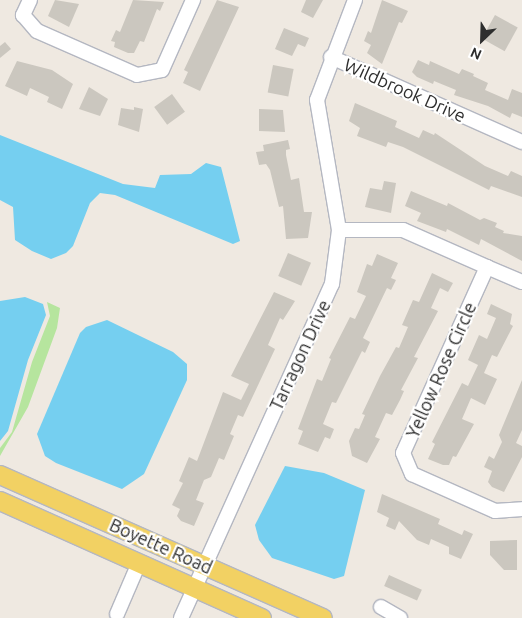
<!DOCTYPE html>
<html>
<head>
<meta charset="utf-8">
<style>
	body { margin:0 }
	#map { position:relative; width:522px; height:618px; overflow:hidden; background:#efe9e1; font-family:Ubuntu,sans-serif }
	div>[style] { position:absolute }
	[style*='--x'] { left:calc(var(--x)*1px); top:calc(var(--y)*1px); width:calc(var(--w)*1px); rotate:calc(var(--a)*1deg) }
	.green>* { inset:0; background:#b6e59e }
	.water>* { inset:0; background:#75cff0 }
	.building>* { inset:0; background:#cbc7bf; transform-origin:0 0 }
	.roads { filter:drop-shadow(1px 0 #b4b7c1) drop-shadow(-1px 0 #b4b7c1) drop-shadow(0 1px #b4b7c1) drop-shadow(0 -1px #b4b7c1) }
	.minor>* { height:14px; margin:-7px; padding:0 7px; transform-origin:7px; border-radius:7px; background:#fff }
	.major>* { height:18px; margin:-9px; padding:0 9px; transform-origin:9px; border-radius:9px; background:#f2d163 }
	span { translate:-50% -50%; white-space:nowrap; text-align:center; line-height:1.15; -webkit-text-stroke:4.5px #fff; paint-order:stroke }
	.street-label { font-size:18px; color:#2e2e2e }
	.north { position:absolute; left:457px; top:15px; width:50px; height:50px; -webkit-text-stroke:4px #fff; paint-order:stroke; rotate:204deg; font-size:14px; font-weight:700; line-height:20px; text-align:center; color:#2e2e2e }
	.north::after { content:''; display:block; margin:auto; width:18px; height:22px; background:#2e2e2e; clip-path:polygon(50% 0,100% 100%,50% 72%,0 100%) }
</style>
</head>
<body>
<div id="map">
	<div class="green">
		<div style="clip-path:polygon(47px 302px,60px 308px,57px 328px,28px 407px,0 456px,0 448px,12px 432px,32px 362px,50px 316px)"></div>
	</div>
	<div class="water">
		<div style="clip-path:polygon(0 135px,123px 184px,155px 188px,160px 175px,191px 174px,206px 163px,221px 167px,240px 241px,233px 244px,115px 195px,100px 193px,90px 203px,73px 246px,66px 253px,51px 259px,32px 251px,15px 240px,13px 207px,0 200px)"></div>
		<div style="clip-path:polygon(25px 297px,43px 304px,46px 315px,28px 360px,8px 431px,0 441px,0 301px)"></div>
		<div style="clip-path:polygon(107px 320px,173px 352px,187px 364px,187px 380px,144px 474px,122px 489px,56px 463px,45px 456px,37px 434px,80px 333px,86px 327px)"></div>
		<div style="clip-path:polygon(285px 466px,324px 473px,365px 490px,344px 576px,334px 579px,272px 558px,259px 540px,255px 525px)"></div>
	</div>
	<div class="building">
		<div style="clip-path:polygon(55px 0,79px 4px,69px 27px,48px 16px)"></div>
		<div style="clip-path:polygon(133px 0,164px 2px,160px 11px,157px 9px,144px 42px,140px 41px,134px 53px,128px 53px,114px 47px,115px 42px,111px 41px,116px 30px,120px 32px)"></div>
		<div style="clip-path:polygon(217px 0,239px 7px,200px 91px,183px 83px,188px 72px,184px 70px)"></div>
		<div style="clip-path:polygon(306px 0,323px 0,313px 18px,301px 12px)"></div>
		<div style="clip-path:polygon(382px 0,408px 11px,402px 23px,399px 22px,382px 64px,367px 53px,371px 45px,364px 41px,368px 31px,371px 33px)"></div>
		<div style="left:495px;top:15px;width:26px;height:27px;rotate:29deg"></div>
		<div style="clip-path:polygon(284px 28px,309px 38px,305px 47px,298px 44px,292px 56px,275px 49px)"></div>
		<div style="clip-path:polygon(5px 42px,11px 49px,0 58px,0 46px)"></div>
		<div style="clip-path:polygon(418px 60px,429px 65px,430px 61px,459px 74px,462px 69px,474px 74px,473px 76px,488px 83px,485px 90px,508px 100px,512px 89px,522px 93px,522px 117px,512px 113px,510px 118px,488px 106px,454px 95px,456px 90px,434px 81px,433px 84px,417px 77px,412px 72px)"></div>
		<div style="clip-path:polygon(17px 61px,52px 70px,73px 84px,62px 109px,47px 102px,49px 97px,30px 88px,27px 96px,5px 86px)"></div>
		<div style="left:273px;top:65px;width:21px;height:28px;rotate:11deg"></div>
		<div style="clip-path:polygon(89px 87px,108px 99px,100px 116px,79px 109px)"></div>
		<div style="left:172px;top:94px;width:22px;height:22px;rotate:54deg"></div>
		<div style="clip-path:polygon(355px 103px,397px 121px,395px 127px,419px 138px,423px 130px,434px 135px,435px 133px,485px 166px,508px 176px,511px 171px,522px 176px,522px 197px,491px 186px,489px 190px,403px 147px,388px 142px,386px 147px,357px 136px,360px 128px,349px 121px)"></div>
		<div style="clip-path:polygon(134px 107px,143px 109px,139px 132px,118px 125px,121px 108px,134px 110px)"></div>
		<div style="clip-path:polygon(259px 109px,283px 110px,285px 132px,259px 131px)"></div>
		<div style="clip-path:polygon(288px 140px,290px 149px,286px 150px,286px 155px,291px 180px,299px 178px,304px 212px,312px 212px,308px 238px,286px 239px,283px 206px,279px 207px,270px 170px,266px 164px,259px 165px,256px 152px,264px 151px,263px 145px)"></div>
		<div style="clip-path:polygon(384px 181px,396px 183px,391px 213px,365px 207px,370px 188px,382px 190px)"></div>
		<div style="clip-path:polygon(411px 191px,447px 206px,448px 203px,480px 220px,484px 218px,497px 223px,495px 227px,504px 231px,503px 233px,522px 236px,522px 261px,481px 239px,479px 245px,447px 229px,446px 232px,417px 221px,421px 213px,405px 206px)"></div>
		<div style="left:288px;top:253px;width:25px;height:25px;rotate:23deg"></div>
		<div style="clip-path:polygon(377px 254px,398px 263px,391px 278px,396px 280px,391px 290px,387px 288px,363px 338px,370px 342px,365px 353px,362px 351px,336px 403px,332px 402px,323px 424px,334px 429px,330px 439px,325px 437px,318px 452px,298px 444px,303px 431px,298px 429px,317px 379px,322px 381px,331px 359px,329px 358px,350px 317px,355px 319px,366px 296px,357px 292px,367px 264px,372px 266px)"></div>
		<div style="clip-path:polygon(432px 273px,453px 283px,448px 292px,440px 288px,431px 308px,438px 311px,414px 357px,418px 358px,401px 390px,404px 391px,400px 400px,392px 415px,386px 413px,375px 437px,380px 439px,367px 463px,352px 456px,349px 441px,355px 428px,359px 429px,365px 415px,362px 414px,380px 376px,396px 347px,399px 348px,408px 327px,402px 325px,413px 300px,419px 302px)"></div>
		<div style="clip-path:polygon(274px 292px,295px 301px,283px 320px,280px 318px,268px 345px,275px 349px,243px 417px,238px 415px,230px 434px,234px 436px,224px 460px,219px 458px,211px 477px,204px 480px,196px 500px,204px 503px,194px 526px,181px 521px,177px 516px,180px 509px,172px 505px,183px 483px,179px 481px,189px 457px,197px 461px,223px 392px,241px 400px,249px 384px,231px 376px)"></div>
		<div style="clip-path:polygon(491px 304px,512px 314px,510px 324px,513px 326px,497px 357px,492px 355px,484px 373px,497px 379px,485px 405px,471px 398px,462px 419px,474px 424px,456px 457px,453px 456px,449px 465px,443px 465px,428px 459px,435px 444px,432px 442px,462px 383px,468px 386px,478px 365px,468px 360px,479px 335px,487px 339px,496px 318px,487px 314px)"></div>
		<div style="clip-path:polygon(522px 380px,522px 430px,516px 443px,522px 446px,522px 457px,504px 492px,492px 487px,488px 482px,492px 471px,484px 467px,489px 456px,494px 459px,502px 442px,499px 435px)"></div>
		<div style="clip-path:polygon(382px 494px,440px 519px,438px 524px,462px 535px,464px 530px,473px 534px,461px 559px,449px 554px,449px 547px,431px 539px,429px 545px,417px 540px,399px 521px,395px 530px,386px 526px,389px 518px,377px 512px)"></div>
		<div style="clip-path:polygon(517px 540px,517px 570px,504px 570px,490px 555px,490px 541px)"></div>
		<div style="left:389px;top:575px;width:36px;height:12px;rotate:24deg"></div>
	</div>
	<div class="roads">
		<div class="minor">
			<div style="--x:30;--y:0;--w:17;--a:115"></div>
			<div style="--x:23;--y:15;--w:21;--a:49"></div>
			<div style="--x:37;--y:31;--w:109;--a:23.7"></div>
			<div style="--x:137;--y:75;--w:25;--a:-11"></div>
			<div style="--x:162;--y:70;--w:77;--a:-66.1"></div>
			<div style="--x:331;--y:57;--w:209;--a:24"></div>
			<div style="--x:339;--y:230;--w:64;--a:0"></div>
			<div style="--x:403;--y:230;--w:92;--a:23.8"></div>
			<div style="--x:522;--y:282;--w:38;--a:-157"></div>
			<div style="--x:487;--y:267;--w:204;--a:114.3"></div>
			<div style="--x:403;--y:453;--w:23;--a:67"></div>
			<div style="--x:412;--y:474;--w:91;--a:24"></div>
			<div style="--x:495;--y:511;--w:27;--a:-4"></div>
			<div style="--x:381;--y:607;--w:22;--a:30"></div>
			<div style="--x:117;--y:614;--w:56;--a:-66.7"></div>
			<div style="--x:181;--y:618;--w:367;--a:-65.7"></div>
			<div style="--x:332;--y:284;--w:54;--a:-82.6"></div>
			<div style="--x:339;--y:230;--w:132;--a:-99.6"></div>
			<div style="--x:317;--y:100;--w:107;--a:-69.2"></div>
		</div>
		<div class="major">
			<div style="--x:0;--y:475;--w:353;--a:23.9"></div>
			<div style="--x:0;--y:501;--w:287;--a:24.1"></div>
		</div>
	</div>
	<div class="street-label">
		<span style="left:405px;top:90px;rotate:24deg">Wildbrook Drive</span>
		<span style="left:300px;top:355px;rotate:-65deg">Tarragon Drive</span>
		<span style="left:441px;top:370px;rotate:-66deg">Yellow Rose Circle</span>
		<span style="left:161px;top:546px;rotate:24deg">Boyette Road</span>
	</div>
	<div class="north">N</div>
</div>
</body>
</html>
